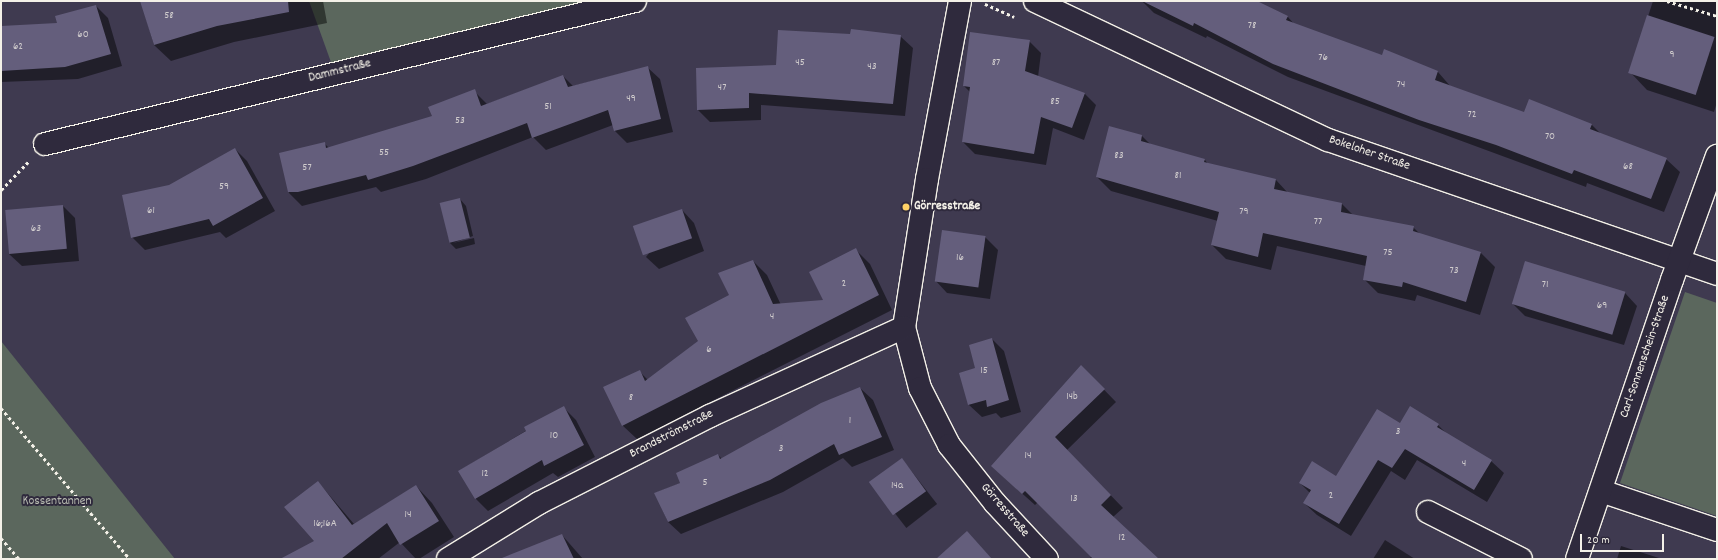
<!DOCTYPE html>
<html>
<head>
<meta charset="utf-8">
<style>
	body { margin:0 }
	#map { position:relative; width:1718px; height:560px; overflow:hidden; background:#3f3a50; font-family:Dekko,sans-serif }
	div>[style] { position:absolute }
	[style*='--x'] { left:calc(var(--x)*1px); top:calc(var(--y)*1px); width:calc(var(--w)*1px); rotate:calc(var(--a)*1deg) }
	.green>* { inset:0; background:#5b675d }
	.shadow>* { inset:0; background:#0007; transform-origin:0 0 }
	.building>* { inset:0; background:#645e7c; transform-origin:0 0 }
	.path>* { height:2.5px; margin-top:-1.25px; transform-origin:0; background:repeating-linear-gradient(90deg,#f4f1e8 0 3px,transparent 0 6px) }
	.roads { filter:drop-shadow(1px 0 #f4f1e8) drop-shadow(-1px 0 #f4f1e8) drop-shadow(0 1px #f4f1e8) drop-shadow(0 -1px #f4f1e8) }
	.street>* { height:22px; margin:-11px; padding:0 11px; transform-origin:11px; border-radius:11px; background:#2f2a3d }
	.dots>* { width:11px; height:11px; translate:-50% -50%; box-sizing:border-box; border:2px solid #2f2a3d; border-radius:50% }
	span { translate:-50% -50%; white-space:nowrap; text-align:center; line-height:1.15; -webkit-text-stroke:4px #2f2a3d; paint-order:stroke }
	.number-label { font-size:11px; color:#d0cccd }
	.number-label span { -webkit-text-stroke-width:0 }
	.street-label { font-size:13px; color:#f4f1e8 }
	.poi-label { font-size:13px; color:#f4f1e8; font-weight:700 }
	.left { translate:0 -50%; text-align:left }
	.park-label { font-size:13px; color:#b7bab0 }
	.frame { position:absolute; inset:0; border:2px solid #f4f1e8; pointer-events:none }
	.scale { position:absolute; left:1580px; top:534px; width:84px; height:18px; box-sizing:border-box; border:2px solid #f4f1e8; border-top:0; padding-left:5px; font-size:12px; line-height:14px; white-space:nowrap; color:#f4f1e8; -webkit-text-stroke:3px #2f2a3d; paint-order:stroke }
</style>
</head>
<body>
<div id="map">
	<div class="green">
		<div style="clip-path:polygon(309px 1px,638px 1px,332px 65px)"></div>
		<div style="clip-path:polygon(1685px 292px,1717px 303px,1717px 516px,1620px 483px)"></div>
		<div style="clip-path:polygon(1px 341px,175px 559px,1px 559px)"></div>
	</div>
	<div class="shadow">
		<div style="clip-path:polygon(141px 1px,323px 1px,327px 23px,234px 42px,171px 61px,154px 45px)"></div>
		<div style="clip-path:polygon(1142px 1px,1255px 1px,1288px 17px,1294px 24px,1382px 57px,1385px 51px,1438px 72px,1451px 87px,1524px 113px,1592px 125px,1601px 134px,1666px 159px,1680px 172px,1664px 212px,1587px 183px,1586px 187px,1288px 77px,1207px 36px,1206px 38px,1154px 13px)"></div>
		<div style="clip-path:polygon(1653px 1px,1717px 1px,1717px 102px,1714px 112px,1647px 90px,1630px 72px)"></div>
		<div style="clip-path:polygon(96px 6px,108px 18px,122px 66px,78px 79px,1px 82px,1px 27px,59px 24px)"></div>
		<div style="clip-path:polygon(971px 33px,1029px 41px,1041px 53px,1038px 77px,1085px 94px,1096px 105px,1084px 140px,1053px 128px,1046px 165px,975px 154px,963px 142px,970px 92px,964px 86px)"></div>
		<div style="clip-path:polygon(851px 35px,900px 36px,913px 48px,905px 116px,761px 105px,761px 120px,710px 122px,698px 110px,777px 66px)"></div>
		<div style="clip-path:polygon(647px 67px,660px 79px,673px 132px,627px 143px,615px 131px,613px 125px,546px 150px,533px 137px,426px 179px,381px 192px,376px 187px,302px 206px,289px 193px,280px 154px,324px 143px,329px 148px,433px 117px,474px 91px,487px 104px,563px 76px,573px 86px)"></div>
		<div style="clip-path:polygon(1142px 136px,1151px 145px,1205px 160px,1208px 164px,1276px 180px,1288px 193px,1342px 204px,1353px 215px,1413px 227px,1420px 234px,1481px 253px,1495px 267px,1480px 315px,1417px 295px,1415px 301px,1378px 293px,1364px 279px,1366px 266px,1277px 246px,1271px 270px,1226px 259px,1212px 245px,1218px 221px,1111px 191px,1097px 177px)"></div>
		<div style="clip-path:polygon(235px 149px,247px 161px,275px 211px,226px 238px,220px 232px,145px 250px,132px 237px,169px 186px)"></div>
		<div style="clip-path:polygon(460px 199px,466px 206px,473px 236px,453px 243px,474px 238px,475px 244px,456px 249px,450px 243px,441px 204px)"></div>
		<div style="clip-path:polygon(63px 206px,75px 218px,79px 261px,22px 266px,9px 254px)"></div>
		<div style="clip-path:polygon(682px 210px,694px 223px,704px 251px,659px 269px,646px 257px)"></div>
		<div style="clip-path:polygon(985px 237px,998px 250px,990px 299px,947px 293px,935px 280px)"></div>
		<div style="clip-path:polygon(856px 250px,870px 264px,892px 310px,637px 439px,622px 425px,639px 371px,648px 380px,699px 341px,753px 261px,767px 275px,781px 305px,824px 301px)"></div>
		<div style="clip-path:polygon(1625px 293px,1637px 306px,1624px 345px,1525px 316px,1512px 303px)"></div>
		<div style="clip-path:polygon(992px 339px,1004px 351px,1021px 412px,1001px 418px,996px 413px,982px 417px,969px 405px,960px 374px,977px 369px)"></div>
		<div style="clip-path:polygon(1081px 366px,1116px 402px,1067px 450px,1123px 508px,1113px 517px,1157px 559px,1089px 559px,1092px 556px,1038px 502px,1035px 505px,1005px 478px)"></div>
		<div style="clip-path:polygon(860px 388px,873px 400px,894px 450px,852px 467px,843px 458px,783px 492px,681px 534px,668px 522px,655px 493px,681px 483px,718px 455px,722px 459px)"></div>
		<div style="clip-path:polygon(564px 408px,576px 420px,595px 457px,558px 477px,553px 473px,488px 511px,476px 499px,459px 471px)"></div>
		<div style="clip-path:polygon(1400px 424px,1438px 425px,1449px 436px,1491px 461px,1504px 473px,1487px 502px,1417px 460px,1405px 480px,1391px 471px,1351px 536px,1317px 515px,1304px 503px,1310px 493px,1300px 483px,1337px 477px)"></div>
		<div style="left:902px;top:459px;width:57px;height:39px;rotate:52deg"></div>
		<div style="clip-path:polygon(318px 482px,354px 524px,416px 486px,432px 503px,454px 537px,419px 559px,416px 559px,400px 542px,378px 559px,291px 559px,316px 542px)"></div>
		<div style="clip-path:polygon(562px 535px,583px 559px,527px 559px)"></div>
		<div style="clip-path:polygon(1385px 540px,1415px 559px,1373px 559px)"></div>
		<div style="clip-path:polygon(1621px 546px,1659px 558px,1660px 559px,1617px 559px)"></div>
	</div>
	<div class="building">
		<div style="clip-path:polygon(140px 1px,288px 1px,289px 12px,217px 26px,154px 45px)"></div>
		<div style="clip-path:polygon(1142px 1px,1257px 1px,1288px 16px,1286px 20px,1382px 55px,1384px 49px,1438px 71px,1435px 80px,1524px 112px,1529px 99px,1592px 124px,1590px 129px,1667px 158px,1651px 199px,1574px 170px,1572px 174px,1496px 145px,1419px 120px,1273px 64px,1194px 23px,1193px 26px)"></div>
		<div style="clip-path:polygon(96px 5px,111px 54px,65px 67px,1px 71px,1px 26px,57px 23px,55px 16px)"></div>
		<div style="left:1647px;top:15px;width:71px;height:61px;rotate:18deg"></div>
		<div style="clip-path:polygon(851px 29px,901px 35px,893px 104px,749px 93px,749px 108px,697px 110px,696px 68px,776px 65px,778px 30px,850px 34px)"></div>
		<div style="clip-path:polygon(970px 32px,1030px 40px,1025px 71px,1085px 93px,1072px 128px,1041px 117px,1034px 154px,962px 142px,970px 87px,963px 86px)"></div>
		<div style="clip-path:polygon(648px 66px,661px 119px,614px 131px,608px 110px,532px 138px,527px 123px,413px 166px,368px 180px,366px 175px,298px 192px,288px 192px,279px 153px,325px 142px,326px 148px,432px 116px,428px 107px,475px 89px,481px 106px,563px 75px,568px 87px)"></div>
		<div style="clip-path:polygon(1109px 126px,1142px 135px,1141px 141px,1205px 159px,1204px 162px,1276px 179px,1274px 189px,1342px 203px,1341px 212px,1414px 226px,1413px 231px,1481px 252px,1466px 302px,1403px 282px,1402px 287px,1363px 280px,1367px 256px,1263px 233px,1258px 257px,1211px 245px,1219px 212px,1096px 177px)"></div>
		<div style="clip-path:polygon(235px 148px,263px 198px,213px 226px,209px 219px,131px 238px,122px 195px,169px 185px)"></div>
		<div style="left:460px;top:198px;width:41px;height:21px;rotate:76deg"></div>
		<div style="left:63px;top:205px;width:44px;height:58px;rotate:85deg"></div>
		<div style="left:682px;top:209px;width:31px;height:52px;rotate:71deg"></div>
		<div style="left:942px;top:230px;width:44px;height:52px;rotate:8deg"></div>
		<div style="clip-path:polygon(856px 248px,879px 295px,622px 426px,603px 387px,640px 370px,645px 381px,698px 341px,685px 318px,729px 295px,718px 273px,753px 260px,773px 304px,823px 300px,809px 272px)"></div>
		<div style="left:1525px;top:261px;width:105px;height:45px;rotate:17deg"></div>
		<div style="clip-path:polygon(992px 338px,1009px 400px,987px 407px,986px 400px,968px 405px,959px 373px,975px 368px,969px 345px)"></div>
		<div style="clip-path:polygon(1081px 365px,1105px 389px,1055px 437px,1111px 495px,1101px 505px,1159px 559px,1093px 559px,1025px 491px,1022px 494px,991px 466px)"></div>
		<div style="clip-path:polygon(860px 387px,882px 437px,839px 455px,834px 444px,770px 480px,668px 522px,654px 493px,680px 483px,676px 473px,718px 454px,720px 459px,821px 403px)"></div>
		<div style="clip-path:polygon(564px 406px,584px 445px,544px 466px,542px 460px,475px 499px,458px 471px,526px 431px,524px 427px)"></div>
		<div style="clip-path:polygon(1410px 406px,1439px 424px,1437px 427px,1492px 460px,1474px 490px,1405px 449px,1392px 468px,1378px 460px,1339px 524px,1303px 503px,1311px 490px,1299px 483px,1312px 461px,1336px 476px,1377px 409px,1400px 423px)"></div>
		<div style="left:902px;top:458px;width:41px;height:41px;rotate:54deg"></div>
		<div style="clip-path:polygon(318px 481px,352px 525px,416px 485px,439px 521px,400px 545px,387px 523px,341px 559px,280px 559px,314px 541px,284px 507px)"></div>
		<div style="clip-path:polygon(967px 531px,992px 559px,936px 559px)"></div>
		<div style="clip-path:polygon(562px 534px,574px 559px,503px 559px,502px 558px)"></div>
	</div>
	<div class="path">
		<div style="--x:1667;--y:1;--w:52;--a:16.7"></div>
		<div style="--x:985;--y:4;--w:32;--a:24"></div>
		<div style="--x:1;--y:190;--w:39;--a:-46"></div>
		<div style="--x:1;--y:408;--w:199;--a:49.5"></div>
		<div style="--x:1;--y:538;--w:28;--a:49"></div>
	</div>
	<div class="roads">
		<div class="street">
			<div style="--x:960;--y:1;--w:181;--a:100.5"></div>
			<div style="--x:927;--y:179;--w:150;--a:98.8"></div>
			<div style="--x:904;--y:327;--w:63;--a:75.3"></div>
			<div style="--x:920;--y:388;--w:64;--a:63"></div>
			<div style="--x:949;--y:445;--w:74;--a:51.6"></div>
			<div style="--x:995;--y:503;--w:76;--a:47.1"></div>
			<div style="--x:1035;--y:1;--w:324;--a:25.4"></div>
			<div style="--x:1328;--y:140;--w:411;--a:19"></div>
			<div style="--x:45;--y:144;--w:607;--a:-13.62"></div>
			<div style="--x:1601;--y:491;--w:122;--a:18.6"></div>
			<div style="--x:1428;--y:512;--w:104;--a:26.8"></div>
			<div style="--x:448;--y:559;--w:107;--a:-31.6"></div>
			<div style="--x:539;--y:503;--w:192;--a:-27"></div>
			<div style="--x:710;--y:416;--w:213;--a:-24.6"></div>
			<div style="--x:1577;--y:559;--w:295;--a:-71.2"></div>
			<div style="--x:1672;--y:280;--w:132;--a:-70.1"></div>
		</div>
	</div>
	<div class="dots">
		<div style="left:906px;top:207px;background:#ffd166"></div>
	</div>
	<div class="number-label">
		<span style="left:169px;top:16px">58</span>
		<span style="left:1252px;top:26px">78</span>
		<span style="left:83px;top:35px">60</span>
		<span style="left:18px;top:47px">62</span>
		<span style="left:1672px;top:55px">9</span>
		<span style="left:1323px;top:58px">76</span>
		<span style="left:800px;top:63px">45</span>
		<span style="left:996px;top:63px">87</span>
		<span style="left:872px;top:67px">43</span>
		<span style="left:1401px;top:85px">74</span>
		<span style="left:722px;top:88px">47</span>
		<span style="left:631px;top:99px">49</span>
		<span style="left:1055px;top:102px">85</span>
		<span style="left:548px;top:107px">51</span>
		<span style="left:1472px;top:115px">72</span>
		<span style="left:460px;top:121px">53</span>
		<span style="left:1550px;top:137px">70</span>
		<span style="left:384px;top:153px">55</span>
		<span style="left:1119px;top:156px">83</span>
		<span style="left:1628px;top:167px">68</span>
		<span style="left:307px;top:168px">57</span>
		<span style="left:1178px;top:176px">81</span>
		<span style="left:224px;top:187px">59</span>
		<span style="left:151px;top:211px">61</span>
		<span style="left:1244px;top:212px">79</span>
		<span style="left:1318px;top:222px">77</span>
		<span style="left:36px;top:229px">63</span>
		<span style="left:1388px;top:253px">75</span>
		<span style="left:960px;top:258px">16</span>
		<span style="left:1454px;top:271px">73</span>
		<span style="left:844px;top:284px">2</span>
		<span style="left:1545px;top:285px">71</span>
		<span style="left:1602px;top:306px">69</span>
		<span style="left:772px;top:317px">4</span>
		<span style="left:709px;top:350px">6</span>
		<span style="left:984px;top:371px">15</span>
		<span style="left:1072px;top:397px">14b</span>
		<span style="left:631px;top:398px">8</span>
		<span style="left:850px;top:421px">1</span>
		<span style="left:1398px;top:432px">3</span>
		<span style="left:554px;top:436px">10</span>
		<span style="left:781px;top:449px">3</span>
		<span style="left:1028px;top:456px">14</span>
		<span style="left:1464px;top:464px">4</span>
		<span style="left:485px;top:474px">12</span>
		<span style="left:705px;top:483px">5</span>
		<span style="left:897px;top:486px">14a</span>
		<span style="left:1331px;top:496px">2</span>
		<span style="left:1074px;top:499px">13</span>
		<span style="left:408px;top:515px">14</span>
		<span style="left:325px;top:524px">16;16A</span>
		<span style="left:1122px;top:538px">12</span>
	</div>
	<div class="street-label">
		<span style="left:340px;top:72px;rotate:-14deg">Dammstraße</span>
		<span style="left:1369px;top:154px;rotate:19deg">Bokeloher Straße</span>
		<span style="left:1646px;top:357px;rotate:-71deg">Carl-Sonnenschein-Straße</span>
		<span style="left:672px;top:435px;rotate:-27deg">Brandströmstraße</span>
		<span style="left:1004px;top:511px;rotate:49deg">Görresstraße</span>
	</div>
	<div class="poi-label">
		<span class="left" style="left:914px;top:207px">Görresstraße</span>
	</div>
	<div class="park-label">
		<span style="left:57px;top:502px">Kossentannen</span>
	</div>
	<div class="frame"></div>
	<div class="scale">20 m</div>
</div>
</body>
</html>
